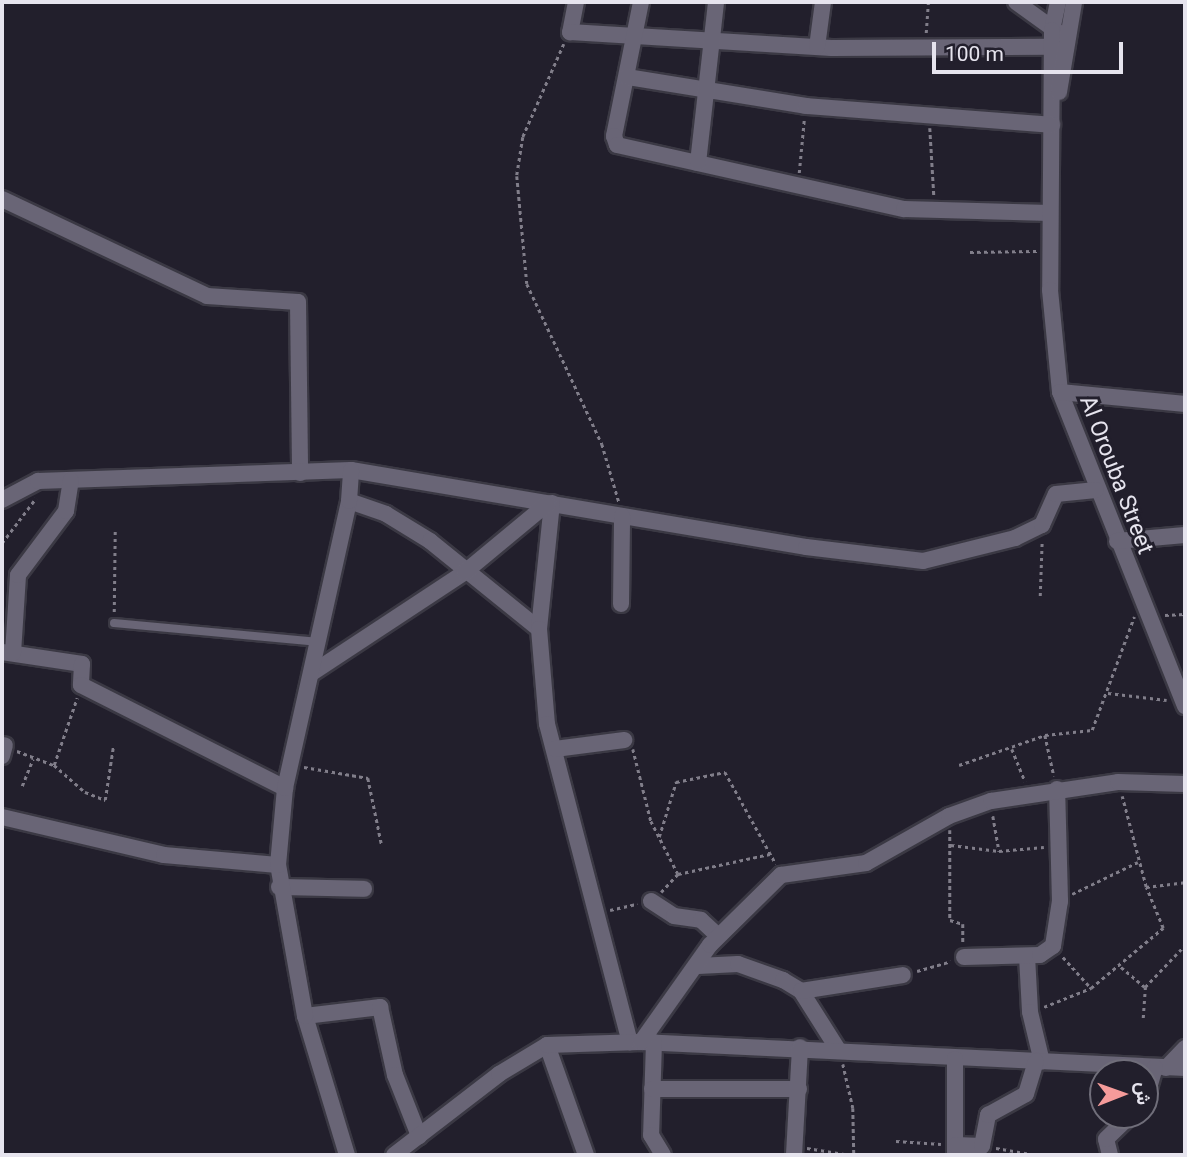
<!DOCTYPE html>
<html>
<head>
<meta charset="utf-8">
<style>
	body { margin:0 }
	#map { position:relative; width:1187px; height:1157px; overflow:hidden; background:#221f2c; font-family:Roboto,Vazirmatn,sans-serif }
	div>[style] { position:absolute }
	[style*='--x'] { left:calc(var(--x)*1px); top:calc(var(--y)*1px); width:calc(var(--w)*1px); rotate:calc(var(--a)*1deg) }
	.path>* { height:2.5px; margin-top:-1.25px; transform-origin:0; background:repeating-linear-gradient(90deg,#817e8a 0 3.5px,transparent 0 7px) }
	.roads { filter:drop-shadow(2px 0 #3b3944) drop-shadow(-2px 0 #3b3944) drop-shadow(0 2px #3b3944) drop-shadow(0 -2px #3b3944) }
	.lane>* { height:8px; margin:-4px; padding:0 4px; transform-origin:4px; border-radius:4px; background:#696576 }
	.street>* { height:16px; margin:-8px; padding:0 8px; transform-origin:8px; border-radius:8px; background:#696576 }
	span { translate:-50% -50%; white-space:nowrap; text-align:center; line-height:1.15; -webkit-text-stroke:6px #221f2c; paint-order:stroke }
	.street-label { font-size:23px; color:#e6e4ee }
	.frame { position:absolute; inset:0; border:4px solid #e6e4ee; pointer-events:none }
	.north { position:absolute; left:1089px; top:1059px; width:70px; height:70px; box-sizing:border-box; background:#221f2c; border:2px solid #706e7a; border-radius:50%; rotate:89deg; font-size:19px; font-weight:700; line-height:28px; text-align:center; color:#e6e4ee }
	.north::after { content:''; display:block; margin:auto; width:24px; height:32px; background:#f59b9a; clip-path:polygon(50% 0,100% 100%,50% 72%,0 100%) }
	.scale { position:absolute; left:932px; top:42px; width:191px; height:32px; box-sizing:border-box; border:4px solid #e6e4ee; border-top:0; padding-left:9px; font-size:21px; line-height:24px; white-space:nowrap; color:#e6e4ee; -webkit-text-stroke:5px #221f2c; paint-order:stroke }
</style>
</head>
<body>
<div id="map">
	<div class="path">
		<div style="--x:926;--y:33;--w:31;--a:-86"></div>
		<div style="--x:564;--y:44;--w:102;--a:113.8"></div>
		<div style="--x:523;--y:137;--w:39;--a:99"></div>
		<div style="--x:517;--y:176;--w:108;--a:84.7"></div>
		<div style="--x:527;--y:284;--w:177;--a:64.9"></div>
		<div style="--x:602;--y:444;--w:60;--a:73.7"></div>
		<div style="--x:930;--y:128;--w:67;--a:86.6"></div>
		<div style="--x:799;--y:173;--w:53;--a:-84.6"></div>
		<div style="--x:970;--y:252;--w:67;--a:-0.9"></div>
		<div style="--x:2;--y:543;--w:56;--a:-52.9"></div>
		<div style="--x:1040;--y:596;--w:56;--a:-88"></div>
		<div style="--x:114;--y:612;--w:84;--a:-89.3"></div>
		<div style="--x:1165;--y:615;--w:20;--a:-3"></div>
		<div style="--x:1108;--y:693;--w:59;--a:6.8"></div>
		<div style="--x:1045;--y:735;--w:42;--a:77.6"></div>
		<div style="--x:633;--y:749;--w:74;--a:76"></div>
		<div style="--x:651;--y:821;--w:59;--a:63"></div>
		<div style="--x:1012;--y:749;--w:35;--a:68"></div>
		<div style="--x:17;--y:751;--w:40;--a:21"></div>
		<div style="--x:54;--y:765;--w:41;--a:41.1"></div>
		<div style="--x:85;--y:792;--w:22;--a:22"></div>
		<div style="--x:105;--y:800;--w:53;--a:-81.3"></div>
		<div style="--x:54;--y:765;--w:71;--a:-71.1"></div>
		<div style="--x:959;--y:765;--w:91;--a:-19.2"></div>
		<div style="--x:1045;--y:735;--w:47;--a:-6.1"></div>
		<div style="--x:1092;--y:730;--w:121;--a:-69.6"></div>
		<div style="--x:304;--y:767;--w:65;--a:9.8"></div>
		<div style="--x:368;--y:778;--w:69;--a:78.4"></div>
		<div style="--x:22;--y:786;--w:29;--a:-68"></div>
		<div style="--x:993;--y:816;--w:36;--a:80"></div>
		<div style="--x:950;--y:830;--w:90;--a:90"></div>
		<div style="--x:950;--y:920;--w:14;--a:17"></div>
		<div style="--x:963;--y:924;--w:19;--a:90"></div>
		<div style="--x:659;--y:837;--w:58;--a:-72.8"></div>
		<div style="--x:676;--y:782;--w:50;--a:-11.5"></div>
		<div style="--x:725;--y:772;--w:105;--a:61"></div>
		<div style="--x:951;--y:845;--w:48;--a:7.1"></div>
		<div style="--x:999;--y:851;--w:45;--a:-5.1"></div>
		<div style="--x:1146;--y:887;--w:39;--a:-7"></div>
		<div style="--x:661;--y:892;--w:25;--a:-47"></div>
		<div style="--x:678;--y:874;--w:94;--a:-12.3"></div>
		<div style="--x:1072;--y:894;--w:73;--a:-25.9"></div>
		<div style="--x:610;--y:910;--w:28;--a:-13"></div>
		<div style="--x:1063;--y:957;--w:42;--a:47.9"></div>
		<div style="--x:1121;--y:967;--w:31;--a:40"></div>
		<div style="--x:917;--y:971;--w:35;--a:-16"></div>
		<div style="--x:1044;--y:1007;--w:51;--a:-22"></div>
		<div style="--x:1091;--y:988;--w:94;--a:-39.8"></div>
		<div style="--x:1163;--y:928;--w:44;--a:-112.5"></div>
		<div style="--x:1146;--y:887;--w:94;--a:-104.8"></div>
		<div style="--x:1143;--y:1018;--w:31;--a:-86"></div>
		<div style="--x:1145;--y:987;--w:58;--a:-46.4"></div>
		<div style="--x:843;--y:1064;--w:45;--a:77.2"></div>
		<div style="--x:853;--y:1108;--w:47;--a:88.8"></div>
		<div style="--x:896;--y:1141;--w:45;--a:3.8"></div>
		<div style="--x:807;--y:1148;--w:44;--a:9.2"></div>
		<div style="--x:996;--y:1148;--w:42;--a:9.7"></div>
	</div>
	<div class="roads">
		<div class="lane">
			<div style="--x:114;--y:623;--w:206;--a:5.3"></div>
		</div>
		<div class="street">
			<div style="--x:576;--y:2;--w:31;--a:101"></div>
			<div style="--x:570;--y:32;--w:262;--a:3.5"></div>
			<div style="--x:832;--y:48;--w:219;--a:-0.3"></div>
			<div style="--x:641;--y:2;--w:137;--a:101.4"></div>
			<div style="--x:614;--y:136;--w:9;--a:72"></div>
			<div style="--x:617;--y:145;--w:294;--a:12.6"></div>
			<div style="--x:904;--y:209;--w:146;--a:1.6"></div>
			<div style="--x:1016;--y:2;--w:53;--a:35.8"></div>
			<div style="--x:1058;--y:2;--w:29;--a:102"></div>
			<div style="--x:1052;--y:30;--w:260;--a:90.4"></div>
			<div style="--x:1050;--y:290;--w:102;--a:84.4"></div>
			<div style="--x:1060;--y:392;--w:338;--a:68.3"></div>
			<div style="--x:817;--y:47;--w:45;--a:-82.4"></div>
			<div style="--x:627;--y:77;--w:181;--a:9.2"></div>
			<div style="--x:806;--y:106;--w:247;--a:4.4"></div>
			<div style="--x:1059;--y:92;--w:91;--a:-80.5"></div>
			<div style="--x:698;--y:163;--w:162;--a:-83.6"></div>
			<div style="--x:2;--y:199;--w:227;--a:25.3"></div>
			<div style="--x:207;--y:296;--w:91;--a:3.8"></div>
			<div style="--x:298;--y:302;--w:171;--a:89.3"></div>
			<div style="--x:1060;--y:392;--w:126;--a:5.5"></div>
			<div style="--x:2;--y:500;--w:41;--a:-27.8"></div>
			<div style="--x:38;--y:481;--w:313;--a:-2"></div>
			<div style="--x:351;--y:470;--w:461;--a:9.6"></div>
			<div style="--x:806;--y:547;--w:118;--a:6.8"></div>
			<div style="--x:923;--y:561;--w:95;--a:-14"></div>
			<div style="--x:1015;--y:538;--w:30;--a:-26"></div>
			<div style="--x:1042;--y:525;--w:34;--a:-66"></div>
			<div style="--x:1056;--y:494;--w:40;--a:-5.7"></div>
			<div style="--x:349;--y:501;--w:39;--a:19"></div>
			<div style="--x:386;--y:514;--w:52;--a:31.5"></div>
			<div style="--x:430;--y:541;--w:140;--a:38.9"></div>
			<div style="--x:552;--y:503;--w:127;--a:95.9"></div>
			<div style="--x:539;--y:629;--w:95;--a:85.2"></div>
			<div style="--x:547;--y:724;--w:329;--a:75.4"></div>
			<div style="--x:1117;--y:541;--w:68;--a:-5"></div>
			<div style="--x:621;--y:604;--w:88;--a:-89.3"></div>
			<div style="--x:2;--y:652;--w:81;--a:8.5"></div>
			<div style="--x:82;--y:664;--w:21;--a:93"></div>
			<div style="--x:81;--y:685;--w:229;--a:26.8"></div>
			<div style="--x:13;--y:653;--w:78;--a:-86.3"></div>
			<div style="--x:18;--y:575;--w:80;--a:-53.1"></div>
			<div style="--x:66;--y:511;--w:31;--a:-81"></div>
			<div style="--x:312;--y:673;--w:183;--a:-33.4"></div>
			<div style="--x:465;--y:572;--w:107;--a:-39.7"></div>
			<div style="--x:555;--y:749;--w:70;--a:-7.4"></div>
			<div style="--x:2;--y:756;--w:11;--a:-75"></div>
			<div style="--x:2;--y:817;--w:166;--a:13.2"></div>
			<div style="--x:164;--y:855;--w:114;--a:5"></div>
			<div style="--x:279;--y:887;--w:85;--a:1.3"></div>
			<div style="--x:651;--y:901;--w:27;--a:33"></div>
			<div style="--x:674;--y:916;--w:27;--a:8"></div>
			<div style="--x:701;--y:920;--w:23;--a:43"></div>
			<div style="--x:1027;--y:956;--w:56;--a:86.9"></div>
			<div style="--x:1030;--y:1012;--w:51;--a:76.5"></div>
			<div style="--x:964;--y:957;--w:76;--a:-1.5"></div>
			<div style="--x:1040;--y:955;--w:16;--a:-35"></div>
			<div style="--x:1053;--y:946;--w:46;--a:-81.2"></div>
			<div style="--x:1060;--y:901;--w:112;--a:-91.5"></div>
			<div style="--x:698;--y:966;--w:40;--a:-2.9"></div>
			<div style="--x:738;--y:964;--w:48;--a:19.6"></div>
			<div style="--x:783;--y:980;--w:21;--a:31"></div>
			<div style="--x:801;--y:991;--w:71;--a:57.7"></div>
			<div style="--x:801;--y:991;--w:103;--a:-8.9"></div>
			<div style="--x:305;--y:1016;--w:76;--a:-6.8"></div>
			<div style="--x:380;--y:1007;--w:70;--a:77.6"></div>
			<div style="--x:395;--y:1075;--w:66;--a:68.5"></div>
			<div style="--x:641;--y:1042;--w:545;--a:2.74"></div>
			<div style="--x:654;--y:1042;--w:93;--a:91.8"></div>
			<div style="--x:651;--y:1135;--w:23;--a:59"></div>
			<div style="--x:547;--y:1045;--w:117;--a:70.5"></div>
			<div style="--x:955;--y:1059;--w:94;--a:90"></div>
			<div style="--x:1166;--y:1068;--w:28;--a:-46"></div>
			<div style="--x:652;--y:1089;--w:147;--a:0"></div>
			<div style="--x:1145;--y:1102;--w:36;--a:-74"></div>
			<div style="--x:956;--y:1145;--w:26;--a:2"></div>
			<div style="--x:982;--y:1146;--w:32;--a:-79"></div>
			<div style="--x:988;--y:1115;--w:43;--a:-28.9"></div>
			<div style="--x:1026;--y:1094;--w:34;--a:-73"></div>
			<div style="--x:347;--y:1155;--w:145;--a:-106.8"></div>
			<div style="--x:305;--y:1016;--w:153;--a:-100.1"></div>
			<div style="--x:278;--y:865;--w:77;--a:-84.8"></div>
			<div style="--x:285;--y:788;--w:294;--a:-77.4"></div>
			<div style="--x:349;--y:501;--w:31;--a:-86"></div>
			<div style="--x:394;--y:1155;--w:133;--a:-37.6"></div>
			<div style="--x:499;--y:1074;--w:56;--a:-31.1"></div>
			<div style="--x:547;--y:1045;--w:94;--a:-1.8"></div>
			<div style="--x:641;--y:1042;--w:119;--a:-54.6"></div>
			<div style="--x:710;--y:945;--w:100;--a:-44.6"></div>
			<div style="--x:781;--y:875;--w:86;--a:-8"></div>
			<div style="--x:866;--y:863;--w:95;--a:-29.5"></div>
			<div style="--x:949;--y:816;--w:45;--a:-19.7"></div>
			<div style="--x:991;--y:801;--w:128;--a:-8.5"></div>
			<div style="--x:1118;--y:782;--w:67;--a:1.7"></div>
			<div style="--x:794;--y:1155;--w:108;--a:-86.8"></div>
			<div style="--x:1110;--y:1155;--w:16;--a:-104"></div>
			<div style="--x:1106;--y:1139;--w:35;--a:-44"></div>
		</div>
	</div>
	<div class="street-label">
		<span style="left:1116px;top:475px;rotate:69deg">Al Orouba Street</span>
	</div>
	<div class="frame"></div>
	<div class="north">ش</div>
	<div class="scale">100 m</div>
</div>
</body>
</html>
